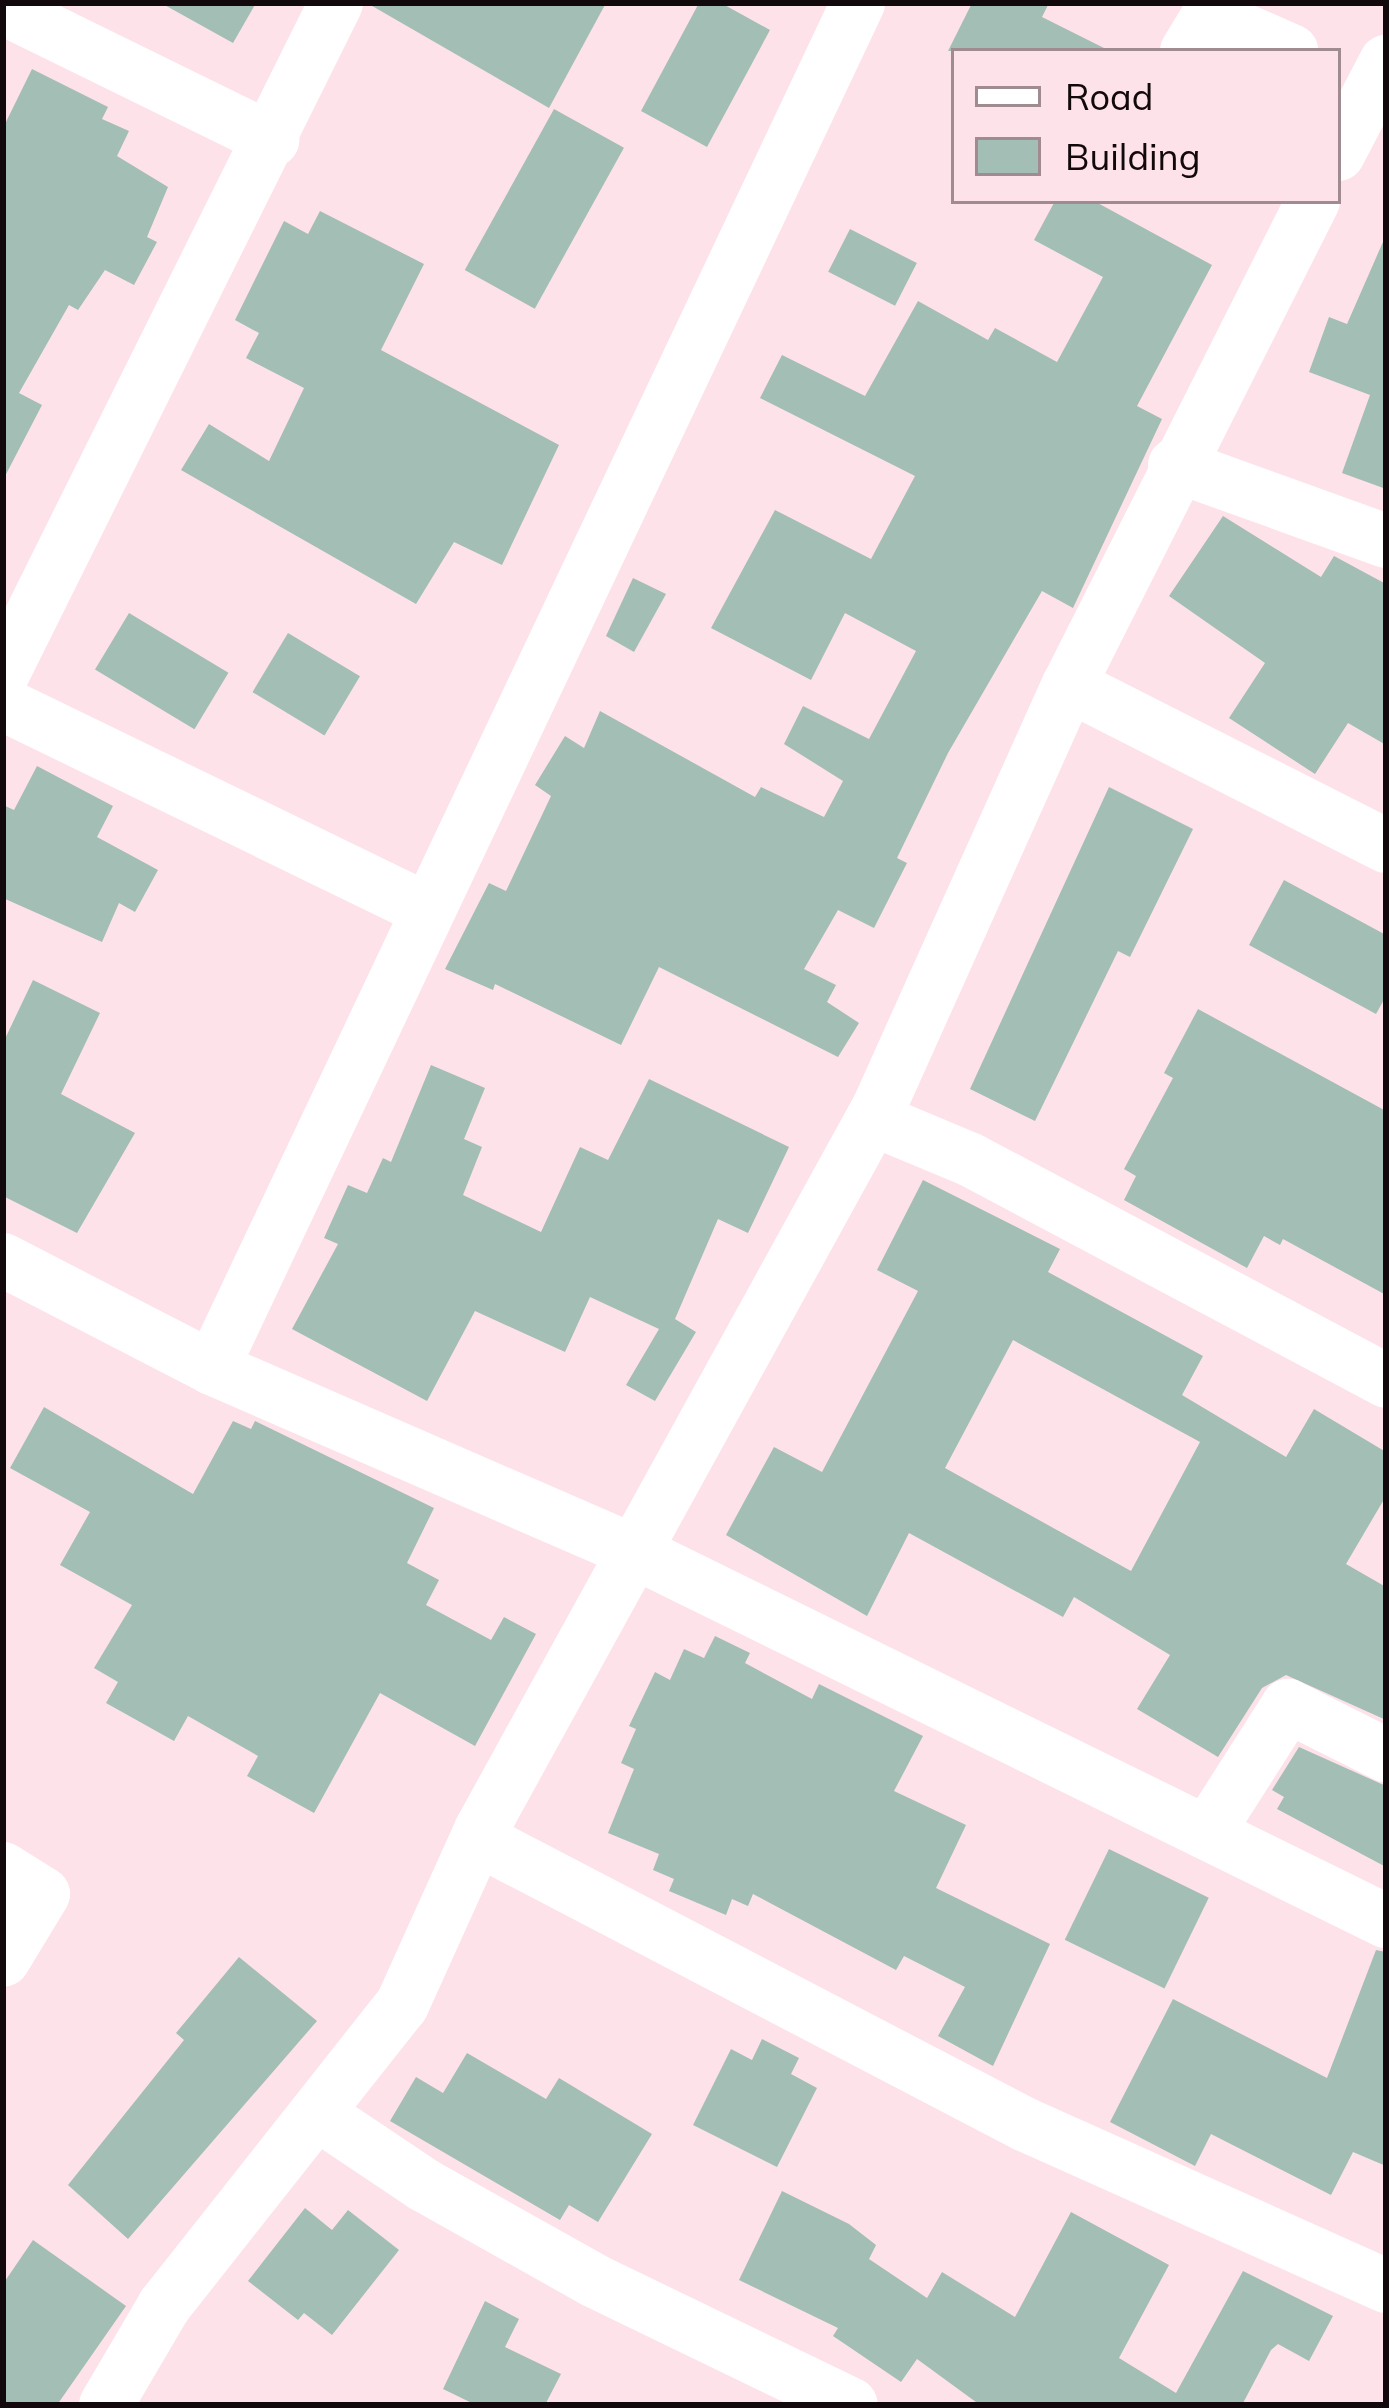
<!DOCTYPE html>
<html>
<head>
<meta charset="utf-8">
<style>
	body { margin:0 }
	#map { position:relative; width:1389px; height:2408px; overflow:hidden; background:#fee2e9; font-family:Mulish,sans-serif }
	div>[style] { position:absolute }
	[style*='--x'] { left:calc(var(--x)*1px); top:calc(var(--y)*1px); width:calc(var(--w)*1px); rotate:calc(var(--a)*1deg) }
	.building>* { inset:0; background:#a3beb4; transform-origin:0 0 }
	.minor>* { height:54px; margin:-27px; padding:0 27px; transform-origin:27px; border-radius:27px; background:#fff }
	span { translate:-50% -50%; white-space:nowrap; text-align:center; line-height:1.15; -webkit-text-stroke:9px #fee2e9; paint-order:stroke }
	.frame { position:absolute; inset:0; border:6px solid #11090b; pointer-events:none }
	.legend { position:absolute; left:951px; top:48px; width:390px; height:156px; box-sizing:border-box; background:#fee2e9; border:3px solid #9f8b90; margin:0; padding:15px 21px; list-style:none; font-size:36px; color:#11090b }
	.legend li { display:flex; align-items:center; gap:24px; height:60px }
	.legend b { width:60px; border:3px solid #9f8b90 }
</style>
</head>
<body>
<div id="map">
	<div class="building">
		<div style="clip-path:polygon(161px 3px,256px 3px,233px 43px)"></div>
		<div style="clip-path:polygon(367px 3px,606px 3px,549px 108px)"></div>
		<div style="clip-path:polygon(699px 3px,721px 3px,770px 30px,707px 147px,641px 111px)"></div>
		<div style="clip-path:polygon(972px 3px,1049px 3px,1042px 17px,1110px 51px,948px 51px)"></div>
		<div style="clip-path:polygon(32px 69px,108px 107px,102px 119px,129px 131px,117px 156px,168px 187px,147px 237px,157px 242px,134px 285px,105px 270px,78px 310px,69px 305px,19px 393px,42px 405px,3px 480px,3px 128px)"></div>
		<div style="left:554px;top:109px;width:80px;height:184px;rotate:29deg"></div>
		<div style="clip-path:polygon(1055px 201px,1094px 201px,1212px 265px,1137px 406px,1162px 419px,1073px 608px,1042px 591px,948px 753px,897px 858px,907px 863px,874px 928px,838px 910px,804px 969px,836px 985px,827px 1002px,859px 1023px,838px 1057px,659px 967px,621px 1045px,495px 984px,493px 990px,445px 969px,489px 883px,506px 891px,551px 796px,535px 785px,565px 736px,584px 748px,600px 711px,755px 797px,761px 787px,824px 817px,843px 781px,784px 744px,803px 706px,869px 739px,916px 651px,845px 613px,811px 680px,711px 628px,775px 510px,871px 559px,915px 476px,760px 398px,782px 355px,865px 396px,918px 301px,988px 340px,995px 328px,1057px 362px,1103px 277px,1034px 240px)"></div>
		<div style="clip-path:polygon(320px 211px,424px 264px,381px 350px,559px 445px,502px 565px,454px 542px,416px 604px,181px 470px,209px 424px,269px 461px,304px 388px,246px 358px,259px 333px,235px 320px,284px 221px,308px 234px)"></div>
		<div style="left:850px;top:229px;width:75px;height:48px;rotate:27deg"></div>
		<div style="clip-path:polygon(1386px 235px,1386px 489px,1342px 473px,1370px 395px,1309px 372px,1329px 317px,1347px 324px)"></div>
		<div style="clip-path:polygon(1223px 516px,1321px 577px,1334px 556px,1386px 584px,1386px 745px,1348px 723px,1315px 774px,1229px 718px,1265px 663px,1169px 596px)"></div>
		<div style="clip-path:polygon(633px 578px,666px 594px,634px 652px,606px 636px)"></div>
		<div style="left:129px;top:613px;width:116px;height:66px;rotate:31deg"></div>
		<div style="left:288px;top:633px;width:84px;height:69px;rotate:31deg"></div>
		<div style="clip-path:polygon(37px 766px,113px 806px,97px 837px,158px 870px,135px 912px,119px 903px,102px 942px,3px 898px,3px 805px,14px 810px)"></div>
		<div style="clip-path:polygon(1109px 787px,1193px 829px,1130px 957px,1118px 951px,1035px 1121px,970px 1089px)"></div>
		<div style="clip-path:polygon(1284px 880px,1386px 935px,1386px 996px,1376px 1014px,1249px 945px)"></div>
		<div style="clip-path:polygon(33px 980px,100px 1013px,61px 1094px,135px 1133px,77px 1233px,3px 1196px,3px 1043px)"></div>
		<div style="clip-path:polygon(1198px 1009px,1386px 1111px,1386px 1295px,1283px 1239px,1280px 1245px,1264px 1236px,1247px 1268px,1124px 1200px,1136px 1176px,1124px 1169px,1173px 1078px,1164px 1073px)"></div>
		<div style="clip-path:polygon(431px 1065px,485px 1088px,464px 1139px,482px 1147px,463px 1195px,541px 1232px,580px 1147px,608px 1160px,649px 1079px,789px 1147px,748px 1233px,718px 1219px,675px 1319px,696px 1332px,655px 1401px,626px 1385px,659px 1329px,590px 1297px,565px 1352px,475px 1311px,427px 1401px,292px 1329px,338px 1244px,324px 1238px,348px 1185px,367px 1193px,383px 1158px,391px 1162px)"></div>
		<div style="clip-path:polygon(evenodd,923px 1180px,1060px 1249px,1048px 1272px,1203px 1356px,1182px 1395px,1286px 1457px,1314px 1409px,1386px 1452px,1386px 1496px,1346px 1564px,1386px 1587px,1386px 1720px,1286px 1675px,1262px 1688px,1218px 1757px,1137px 1709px,1170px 1655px,1074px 1597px,1063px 1617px,909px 1533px,867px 1616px,726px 1535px,774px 1447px,822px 1472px,918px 1291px,877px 1270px,923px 1180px,1013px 1340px,1200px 1442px,1131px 1571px,945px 1468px,1013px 1340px)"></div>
		<div style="clip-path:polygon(44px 1407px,193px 1494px,233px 1421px,251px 1429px,255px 1421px,434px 1508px,407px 1563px,439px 1580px,426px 1605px,491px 1640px,504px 1617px,536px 1634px,475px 1746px,380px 1693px,314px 1813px,247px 1776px,258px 1756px,188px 1716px,174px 1741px,106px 1703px,118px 1682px,94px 1668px,132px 1605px,60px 1565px,90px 1512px,10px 1468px)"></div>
		<div style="clip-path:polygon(715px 1636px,750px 1653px,745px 1663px,812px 1699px,819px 1684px,923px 1736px,894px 1791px,966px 1825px,936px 1888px,1050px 1944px,993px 2066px,938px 2036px,965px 1987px,904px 1956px,896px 1970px,753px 1894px,748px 1906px,732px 1899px,726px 1915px,669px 1891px,674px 1879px,653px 1870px,659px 1854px,608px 1833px,634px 1769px,621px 1763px,636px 1729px,629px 1726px,655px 1672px,670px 1680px,684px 1649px,704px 1658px)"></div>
		<div style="clip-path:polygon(1299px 1747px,1386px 1786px,1386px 1867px,1277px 1809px,1284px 1797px,1272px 1790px)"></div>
		<div style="left:1109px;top:1849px;width:111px;height:101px;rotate:26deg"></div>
		<div style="clip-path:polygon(1376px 1950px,1386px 1952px,1386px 2166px,1353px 2152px,1331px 2195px,1211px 2134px,1195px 2166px,1110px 2122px,1173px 1999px,1327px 2078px)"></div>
		<div style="clip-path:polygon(239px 1957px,317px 2021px,128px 2239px,68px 2185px,184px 2040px,176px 2033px)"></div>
		<div style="clip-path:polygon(762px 2039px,799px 2058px,791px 2074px,817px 2088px,777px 2167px,693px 2125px,731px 2049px,752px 2060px)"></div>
		<div style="clip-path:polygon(467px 2053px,546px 2099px,559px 2078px,652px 2134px,598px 2222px,569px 2205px,560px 2220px,390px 2121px,416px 2077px,443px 2093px)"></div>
		<div style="clip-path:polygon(782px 2191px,849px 2224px,876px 2245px,869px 2259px,927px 2298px,942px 2272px,1015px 2317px,1071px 2212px,1169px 2265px,1119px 2358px,1176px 2393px,1243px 2271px,1333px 2316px,1309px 2361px,1278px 2344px,1271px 2350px,1242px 2405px,980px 2405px,917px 2359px,901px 2382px,833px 2336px,838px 2328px,739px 2280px)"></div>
		<div style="clip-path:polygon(305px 2208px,332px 2230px,348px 2210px,399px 2250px,332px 2335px,304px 2313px,298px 2320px,248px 2281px)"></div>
		<div style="clip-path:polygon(33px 2240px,126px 2306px,57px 2405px,3px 2405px,3px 2284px)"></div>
		<div style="clip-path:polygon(485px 2301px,519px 2319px,505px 2347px,561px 2374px,545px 2405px,476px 2405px,443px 2389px)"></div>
	</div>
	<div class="minor">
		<div style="--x:3;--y:8;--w:300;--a:26.1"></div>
		<div style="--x:1187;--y:51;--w:42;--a:-58.6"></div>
		<div style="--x:1209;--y:15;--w:90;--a:23.7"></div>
		<div style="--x:1338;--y:154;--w:104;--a:-62.4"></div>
		<div style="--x:1175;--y:465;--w:224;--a:19.8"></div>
		<div style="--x:3;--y:673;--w:748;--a:-63.57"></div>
		<div style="--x:1069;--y:685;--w:356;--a:26.9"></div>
		<div style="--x:3;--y:704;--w:469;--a:25.9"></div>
		<div style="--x:873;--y:1119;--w:106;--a:22.7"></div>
		<div style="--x:971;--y:1160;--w:470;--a:28"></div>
		<div style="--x:3;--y:1260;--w:235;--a:27.3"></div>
		<div style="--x:212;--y:1368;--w:461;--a:23.5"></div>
		<div style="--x:635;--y:1552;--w:837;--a:26.17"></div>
		<div style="--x:212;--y:1368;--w:1510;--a:-64.67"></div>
		<div style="--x:1207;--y:1833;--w:151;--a:-57.5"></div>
		<div style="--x:1288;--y:1706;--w:110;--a:26.6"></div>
		<div style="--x:478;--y:1839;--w:616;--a:27.56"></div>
		<div style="--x:1024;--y:2124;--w:397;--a:24.1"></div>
		<div style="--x:3;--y:1869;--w:47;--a:32"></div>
		<div style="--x:43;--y:1894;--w:77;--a:121.2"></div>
		<div style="--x:321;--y:2116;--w:124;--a:33.8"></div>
		<div style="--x:424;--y:2185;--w:196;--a:29.3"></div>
		<div style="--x:595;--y:2281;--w:284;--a:25.8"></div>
		<div style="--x:106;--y:2405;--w:115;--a:-59.6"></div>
		<div style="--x:164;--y:2306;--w:384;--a:-51.7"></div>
		<div style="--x:402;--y:2005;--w:192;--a:-65.7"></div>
		<div style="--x:481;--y:1830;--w:825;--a:-61.17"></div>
		<div style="--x:879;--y:1107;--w:463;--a:-65.8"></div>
		<div style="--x:1069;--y:685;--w:542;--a:-63.25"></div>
	</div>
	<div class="frame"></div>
	<ul class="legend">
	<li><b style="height:15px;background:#fff"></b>Road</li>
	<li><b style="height:33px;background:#a3beb4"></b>Building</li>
	</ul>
</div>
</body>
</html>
